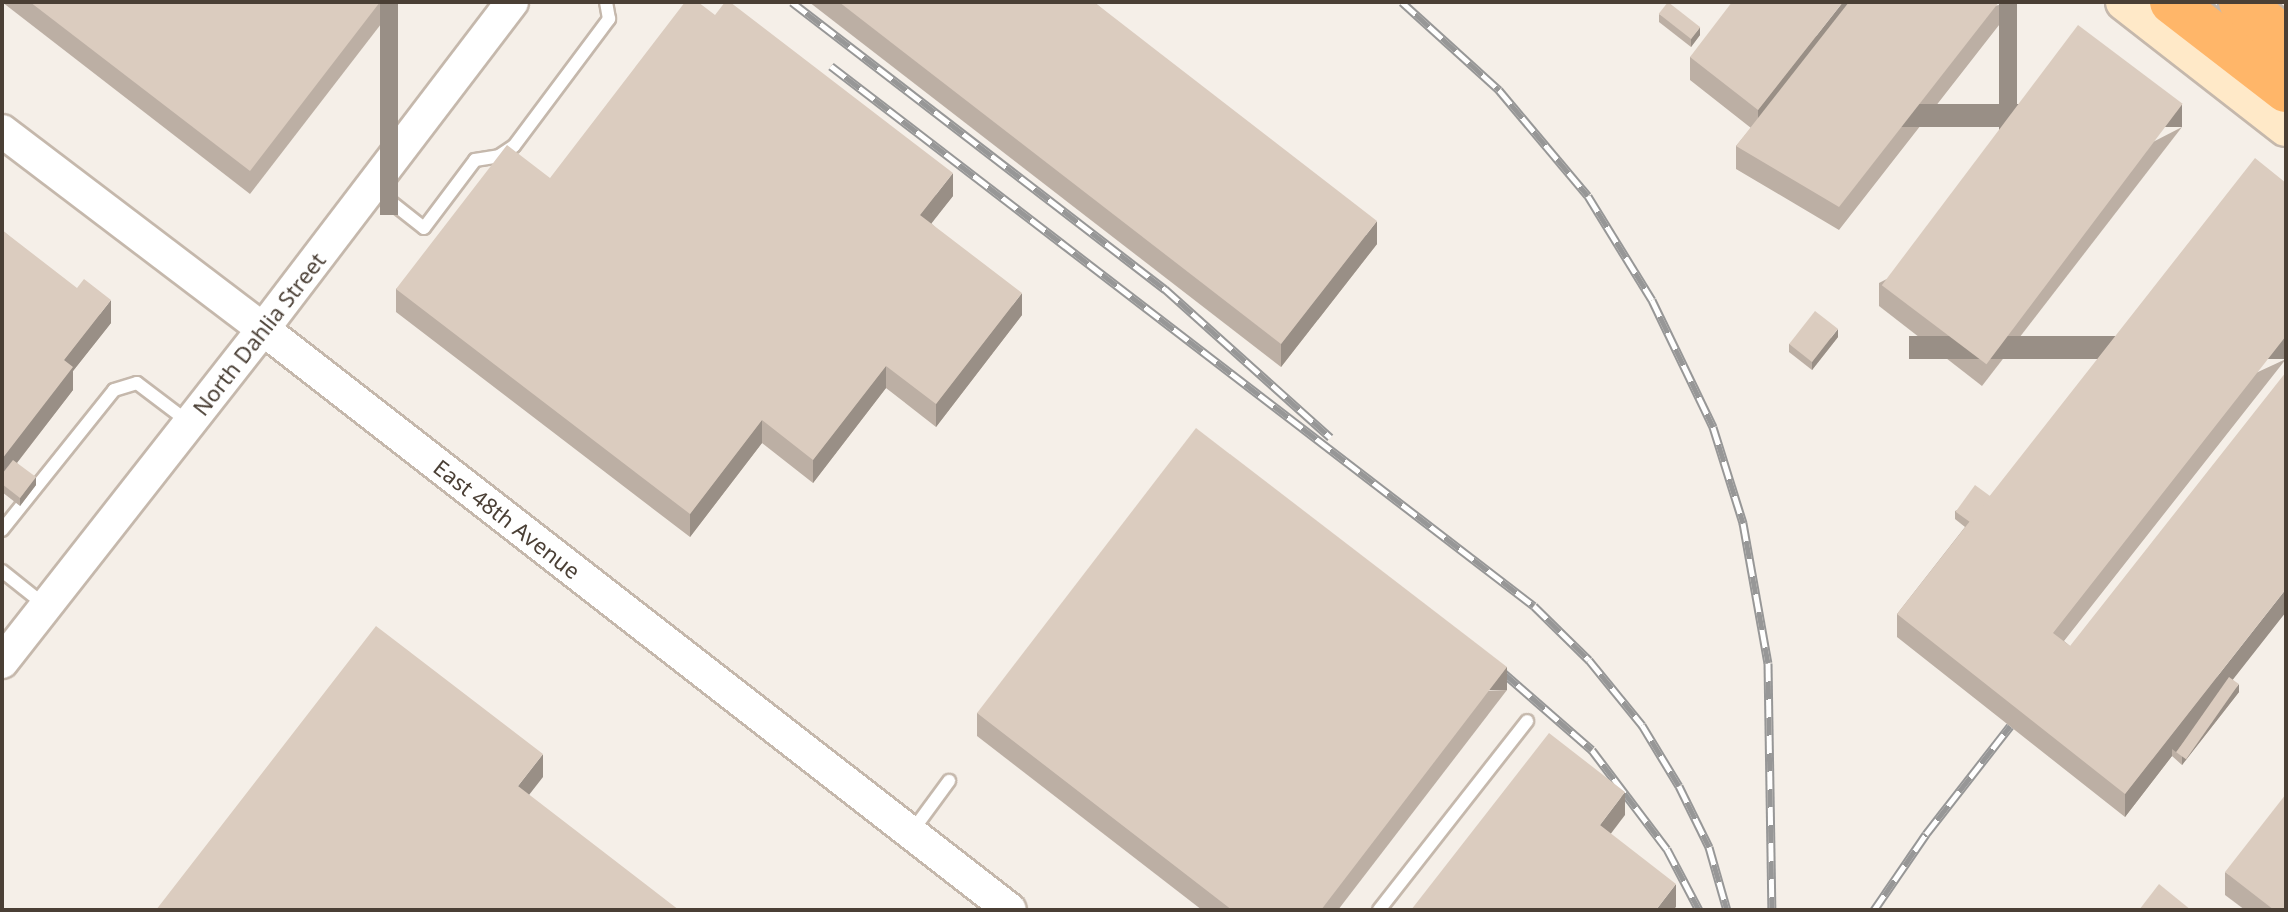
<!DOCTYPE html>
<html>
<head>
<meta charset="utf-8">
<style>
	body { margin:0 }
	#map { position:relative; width:2288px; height:912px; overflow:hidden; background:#f5efe8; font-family:"Noto Sans",sans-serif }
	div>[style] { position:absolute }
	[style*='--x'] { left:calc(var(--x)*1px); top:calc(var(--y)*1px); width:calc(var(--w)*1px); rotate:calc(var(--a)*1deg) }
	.roads { filter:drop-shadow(2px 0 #c5b8ac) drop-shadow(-2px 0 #c5b8ac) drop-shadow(0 2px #c5b8ac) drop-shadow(0 -2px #c5b8ac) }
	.service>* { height:12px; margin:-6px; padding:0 6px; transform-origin:6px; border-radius:6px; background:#fff }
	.tertiary>* { height:32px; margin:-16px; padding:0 16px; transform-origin:16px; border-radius:16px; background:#fff }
	.secondary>* { height:36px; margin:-18px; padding:0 18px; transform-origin:18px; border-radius:18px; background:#ffe9c8 }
	.motorway>* { height:44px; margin:-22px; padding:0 22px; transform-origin:22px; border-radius:22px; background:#ffb669 }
	.rail>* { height:9px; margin-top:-4.5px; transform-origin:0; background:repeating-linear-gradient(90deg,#fff 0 18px,#979797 0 36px); box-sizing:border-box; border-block:2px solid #979797 }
	.wall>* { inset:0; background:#bcafa4 }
	.shaded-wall>* { inset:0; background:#998f86; transform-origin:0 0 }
	.building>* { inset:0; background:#dbccbf; transform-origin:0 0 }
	span { translate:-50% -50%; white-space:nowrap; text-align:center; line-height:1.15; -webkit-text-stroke:6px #fff; paint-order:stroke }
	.street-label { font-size:22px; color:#4a3f35 }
	.frame { position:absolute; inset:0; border:4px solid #4a3f35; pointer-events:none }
</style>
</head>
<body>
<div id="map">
	<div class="roads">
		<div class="service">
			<div style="--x:372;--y:187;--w:66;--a:38.3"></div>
			<div style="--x:424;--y:228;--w:85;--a:-53.1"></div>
			<div style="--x:475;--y:160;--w:24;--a:-9"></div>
			<div style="--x:499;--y:156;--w:18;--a:-34"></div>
			<div style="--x:514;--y:146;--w:159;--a:-53.2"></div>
			<div style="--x:609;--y:19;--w:17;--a:-100"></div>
			<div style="--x:2;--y:530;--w:179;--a:-51.3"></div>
			<div style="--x:114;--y:390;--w:24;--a:-17"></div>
			<div style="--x:137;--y:383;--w:63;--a:37.2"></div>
			<div style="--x:2;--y:571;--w:56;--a:38.5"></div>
			<div style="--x:913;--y:830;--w:61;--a:-53.7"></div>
			<div style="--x:1379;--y:910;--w:240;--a:-51.9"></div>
		</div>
		<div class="tertiary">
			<div style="--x:2;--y:131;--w:328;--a:37.2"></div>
			<div style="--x:263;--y:329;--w:946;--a:37.87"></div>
			<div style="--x:2;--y:662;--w:423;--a:-51.9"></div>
			<div style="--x:263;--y:329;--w:411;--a:-52.7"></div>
		</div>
		<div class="secondary">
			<div style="--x:2124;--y:2;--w:205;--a:37.9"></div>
		</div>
		<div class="motorway">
			<div style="--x:2172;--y:2;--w:144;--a:37.7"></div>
			<div style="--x:2241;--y:2;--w:59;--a:40.2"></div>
		</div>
	</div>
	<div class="rail">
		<div style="--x:792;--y:2;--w:471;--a:37.6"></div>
		<div style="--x:1165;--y:289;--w:222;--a:41.9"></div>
		<div style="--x:1402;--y:2;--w:131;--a:42.2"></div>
		<div style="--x:1499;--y:90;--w:138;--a:50"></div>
		<div style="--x:1588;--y:196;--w:122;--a:58.4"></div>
		<div style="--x:1652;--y:300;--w:141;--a:64.3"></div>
		<div style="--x:1713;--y:427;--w:101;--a:72.6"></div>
		<div style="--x:1743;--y:523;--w:142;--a:79.9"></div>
		<div style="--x:1768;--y:663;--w:247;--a:89.1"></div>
		<div style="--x:831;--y:66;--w:886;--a:37.53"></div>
		<div style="--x:1534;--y:606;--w:77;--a:44.5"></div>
		<div style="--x:1589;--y:660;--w:84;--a:50.8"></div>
		<div style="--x:1642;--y:725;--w:71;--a:58.8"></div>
		<div style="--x:1679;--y:786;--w:68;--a:63.8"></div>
		<div style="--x:1709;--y:847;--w:66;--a:74.1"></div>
		<div style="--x:1490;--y:661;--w:135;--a:41.1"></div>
		<div style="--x:1592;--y:750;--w:124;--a:52.9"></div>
		<div style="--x:1667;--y:849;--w:69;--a:62.3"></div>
		<div style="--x:1874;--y:910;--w:92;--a:-55.6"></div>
		<div style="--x:1926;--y:834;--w:137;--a:-52.1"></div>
	</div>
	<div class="wall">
		<div style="clip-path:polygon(2px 2px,398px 2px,250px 194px)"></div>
		<div style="clip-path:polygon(809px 2px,1094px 2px,1377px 244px,1281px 367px)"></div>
		<div style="clip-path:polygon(2017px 2px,1839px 230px,1736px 169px,1736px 146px,1751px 128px,1690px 80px,1690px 57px)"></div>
		<div style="clip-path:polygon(1659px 14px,1700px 35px,1691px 47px,1659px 22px)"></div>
		<div style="clip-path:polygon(2182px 127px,1982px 386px,1879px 306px,1879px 283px)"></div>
		<div style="clip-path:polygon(550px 178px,953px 196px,931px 223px,1022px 315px,936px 427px,886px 388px,813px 483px,762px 443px,690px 537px,396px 312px,396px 289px)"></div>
		<div style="clip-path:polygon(2px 230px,111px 323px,73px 371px,73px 390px,17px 463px,36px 485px,20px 506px,2px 492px)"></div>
		<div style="clip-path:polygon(1838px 337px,1812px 370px,1789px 352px,1789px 344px)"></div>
		<div style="clip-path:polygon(2286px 359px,2064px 641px,2070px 646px,2233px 680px,2239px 692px,2182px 765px,2172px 756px,2125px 817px,1897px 637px,1897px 614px,1965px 527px,1955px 519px,1955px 511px,1990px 496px)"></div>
		<div style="clip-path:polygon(1507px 690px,1338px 910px,1202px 910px,977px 736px,977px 713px)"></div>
		<div style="clip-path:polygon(2225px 872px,2286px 910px,2245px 910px,2225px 895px)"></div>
	</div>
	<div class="shaded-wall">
		<div style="left:380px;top:2px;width:18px;height:213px"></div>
		<div style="clip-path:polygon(1843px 2px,1861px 2px,1758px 133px,1758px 110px)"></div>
		<div style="left:1999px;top:2px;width:18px;height:260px"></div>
		<div style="clip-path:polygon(1700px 27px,1700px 35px,1691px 47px,1691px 39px)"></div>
		<div style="left:2182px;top:104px;width:23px;height:327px;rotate:90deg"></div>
		<div style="clip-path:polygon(953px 173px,953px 196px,920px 238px,920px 215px)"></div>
		<div style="clip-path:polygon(1377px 221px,1377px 244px,1281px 367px,1281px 344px)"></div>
		<div style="clip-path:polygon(1022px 293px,1022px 315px,936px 427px,936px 404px)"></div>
		<div style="clip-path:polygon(111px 300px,111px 323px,73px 371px,73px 390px,2px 482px,2px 459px,64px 360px)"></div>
		<div style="clip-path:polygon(1838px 329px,1838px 337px,1812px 370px,1812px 362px)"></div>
		<div style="left:2286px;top:336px;width:23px;height:377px;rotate:90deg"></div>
		<div style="clip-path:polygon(886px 366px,886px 388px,813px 483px,813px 460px)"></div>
		<div style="clip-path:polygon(762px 420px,762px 443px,690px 537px,690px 514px)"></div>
		<div style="clip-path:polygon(36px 477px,36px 485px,20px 506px,20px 498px)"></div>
		<div style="clip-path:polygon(2286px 589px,2286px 612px,2176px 752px,2172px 749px,2172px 756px,2125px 817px,2125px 794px)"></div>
		<div style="left:1507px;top:667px;width:23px;height:306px;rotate:90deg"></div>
		<div style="clip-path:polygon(2239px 684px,2239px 692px,2182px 765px,2182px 756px)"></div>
		<div style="clip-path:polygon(543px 754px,543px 777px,518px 809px,518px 786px)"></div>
		<div style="clip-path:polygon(1625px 792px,1625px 815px,1600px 848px,1600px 825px)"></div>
		<div style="clip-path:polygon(1676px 884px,1676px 907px,1673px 910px,1656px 910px)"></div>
	</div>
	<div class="building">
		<div style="clip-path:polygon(30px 2px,380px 2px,250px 171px)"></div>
		<div style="clip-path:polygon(685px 2px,698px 2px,715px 15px,725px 2px,730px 2px,953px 173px,920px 215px,1022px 293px,936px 404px,886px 366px,813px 460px,762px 420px,690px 514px,396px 289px,507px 145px,550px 178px)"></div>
		<div style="clip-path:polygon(839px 2px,1094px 2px,1377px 221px,1281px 344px)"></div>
		<div style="left:1668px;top:2px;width:41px;height:15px;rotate:38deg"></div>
		<div style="clip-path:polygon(1732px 2px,1843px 2px,1758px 110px,1690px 57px)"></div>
		<div style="clip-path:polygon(1849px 2px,1999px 2px,1839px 207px,1736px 146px)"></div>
		<div style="left:2078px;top:25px;width:131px;height:326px;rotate:37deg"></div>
		<div style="clip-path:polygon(2255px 158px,2286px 183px,2286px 336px,2053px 633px,2070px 646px,2286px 372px,2286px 589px,2125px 794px,1897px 614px)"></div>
		<div style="clip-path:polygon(2px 230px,77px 288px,84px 279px,111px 300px,64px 360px,73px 367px,2px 459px)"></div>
		<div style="left:1815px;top:311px;width:29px;height:42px;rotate:38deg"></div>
		<div style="clip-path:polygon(1196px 428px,1507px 667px,1321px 910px,1232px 910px,977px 713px)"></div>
		<div style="clip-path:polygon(13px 460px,36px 477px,20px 498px,2px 484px,2px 474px)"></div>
		<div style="left:1975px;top:485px;width:19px;height:33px;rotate:36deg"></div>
		<div style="clip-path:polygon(376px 626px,543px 754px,518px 786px,679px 910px,156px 910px)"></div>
		<div style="left:2229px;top:677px;width:12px;height:92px;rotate:35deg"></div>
		<div style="clip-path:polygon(1549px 733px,1625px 792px,1600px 825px,1676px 884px,1656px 910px,1411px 910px)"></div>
		<div style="clip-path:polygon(2286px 794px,2286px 910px,2274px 910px,2225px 872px)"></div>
		<div style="clip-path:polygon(2159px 884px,2191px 910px,2139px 910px)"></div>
	</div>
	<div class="street-label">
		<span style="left:259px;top:334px;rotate:-52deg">North Dahlia Street</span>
		<span style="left:507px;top:519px;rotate:38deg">East 48th Avenue</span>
	</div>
	<div class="frame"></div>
</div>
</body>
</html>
